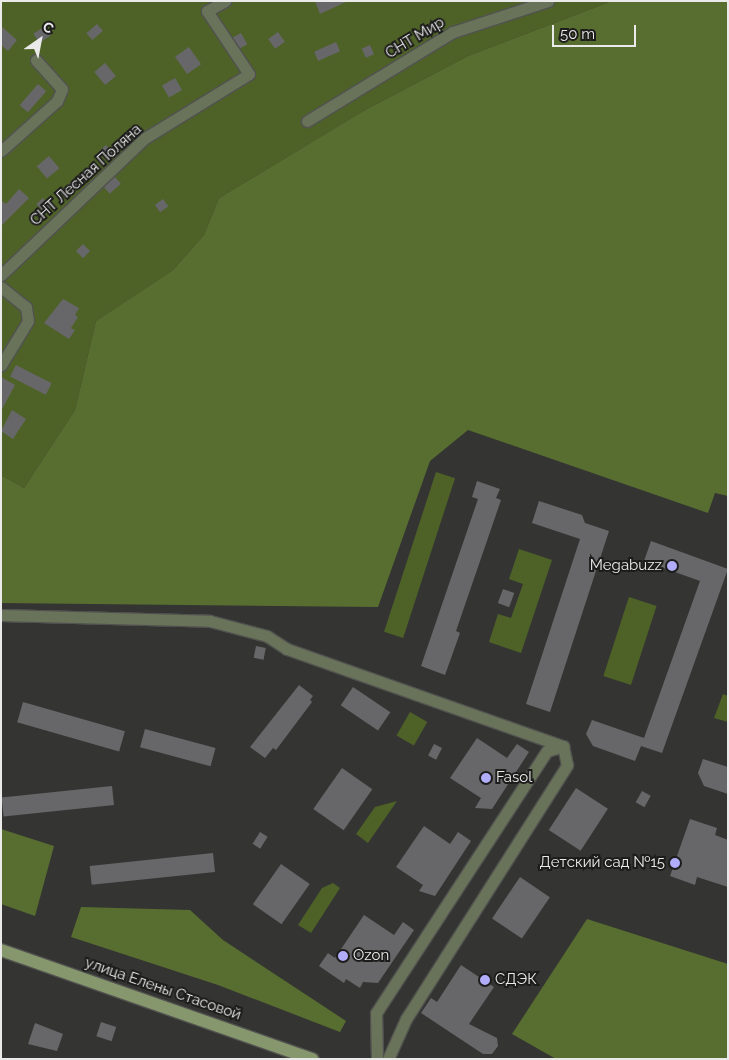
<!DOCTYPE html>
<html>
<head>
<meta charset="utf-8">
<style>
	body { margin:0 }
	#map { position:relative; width:729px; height:1060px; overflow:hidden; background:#343532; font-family:Raleway,sans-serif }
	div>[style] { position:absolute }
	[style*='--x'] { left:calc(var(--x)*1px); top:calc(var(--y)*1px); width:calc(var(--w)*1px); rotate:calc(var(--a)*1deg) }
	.green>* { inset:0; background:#4e6228; transform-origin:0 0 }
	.forest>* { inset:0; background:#586e30 }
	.building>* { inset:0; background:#67676a; transform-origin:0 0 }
	.roads { filter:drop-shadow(1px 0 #51524f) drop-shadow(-1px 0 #51524f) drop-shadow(0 1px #51524f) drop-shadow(0 -1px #51524f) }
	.street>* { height:11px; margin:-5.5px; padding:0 5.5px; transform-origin:5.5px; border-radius:5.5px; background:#69735a }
	.secondary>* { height:12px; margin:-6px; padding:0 6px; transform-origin:6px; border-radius:6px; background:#86966d }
	.dots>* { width:14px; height:14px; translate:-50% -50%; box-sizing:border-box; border:2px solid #1c1c1b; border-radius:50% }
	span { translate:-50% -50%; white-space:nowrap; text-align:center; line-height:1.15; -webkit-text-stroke:4px #1c1c1b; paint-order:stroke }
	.street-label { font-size:15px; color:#e9eae9 }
	.poi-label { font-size:15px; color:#e9eae9 }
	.right { translate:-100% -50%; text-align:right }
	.left { translate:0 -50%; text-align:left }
	.frame { position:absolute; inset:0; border:2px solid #e9eae9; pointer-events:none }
	.north { position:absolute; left:15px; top:15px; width:50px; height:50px; -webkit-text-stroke:4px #1c1c1b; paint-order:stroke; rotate:33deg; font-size:14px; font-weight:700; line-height:20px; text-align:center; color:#e9eae9 }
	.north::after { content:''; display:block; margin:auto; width:18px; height:22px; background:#e9eae9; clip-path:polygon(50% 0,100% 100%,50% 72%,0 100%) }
	.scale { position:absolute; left:552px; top:25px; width:84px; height:22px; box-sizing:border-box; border:2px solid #e9eae9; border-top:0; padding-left:6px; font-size:15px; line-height:18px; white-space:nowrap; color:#e9eae9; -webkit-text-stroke:4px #1c1c1b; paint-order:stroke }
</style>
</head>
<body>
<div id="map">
	<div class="green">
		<div style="clip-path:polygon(1px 1px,612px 1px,468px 56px,365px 110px,219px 198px,204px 235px,173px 270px,96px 321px,75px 410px,24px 488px,1px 475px)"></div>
		<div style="left:436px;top:472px;width:20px;height:168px;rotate:18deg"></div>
		<div style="clip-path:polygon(519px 549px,552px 560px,521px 653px,489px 642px,498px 614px,511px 618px,523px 584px,509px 579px)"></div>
		<div style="left:629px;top:597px;width:29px;height:83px;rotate:18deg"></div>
		<div style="clip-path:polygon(723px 694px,728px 696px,728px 722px,714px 718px)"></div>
		<div style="left:410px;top:712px;width:20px;height:27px;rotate:30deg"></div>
		<div style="clip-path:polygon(397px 801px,368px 843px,356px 834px,375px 807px)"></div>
		<div style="clip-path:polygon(333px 883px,340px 888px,311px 933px,298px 925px,322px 888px)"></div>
	</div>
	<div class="forest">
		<div style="clip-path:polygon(612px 1px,728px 1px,728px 496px,715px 493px,708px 513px,468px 430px,430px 461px,378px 607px,1px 603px,1px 475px,24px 488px,75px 410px,96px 321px,173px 270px,204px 235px,219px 198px,365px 110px,468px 56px)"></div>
		<div style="clip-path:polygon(1px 829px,54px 846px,35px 916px,1px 904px)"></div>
		<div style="clip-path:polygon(81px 907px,190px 910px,223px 940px,346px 1021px,340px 1032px,218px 985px,71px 937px)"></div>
		<div style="clip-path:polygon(587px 919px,728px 964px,728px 1059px,556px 1059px,512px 1034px)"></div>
	</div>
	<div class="building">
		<div style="clip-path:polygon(315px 1px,348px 1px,320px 14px)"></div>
		<div style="left:97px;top:24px;width:9px;height:14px;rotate:49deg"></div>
		<div style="clip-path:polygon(1px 26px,17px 40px,8px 51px,1px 45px)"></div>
		<div style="left:45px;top:26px;width:11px;height:14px;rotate:56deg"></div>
		<div style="left:278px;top:32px;width:12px;height:12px;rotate:55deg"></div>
		<div style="left:241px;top:33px;width:13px;height:9px;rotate:61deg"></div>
		<div style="left:336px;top:42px;width:10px;height:24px;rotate:66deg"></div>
		<div style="left:370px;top:45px;width:10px;height:9px;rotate:66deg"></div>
		<div style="left:189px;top:47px;width:21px;height:17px;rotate:55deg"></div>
		<div style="left:105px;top:63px;width:17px;height:14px;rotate:50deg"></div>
		<div style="left:175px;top:78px;width:14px;height:15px;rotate:60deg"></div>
		<div style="left:38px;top:84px;width:11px;height:28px;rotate:41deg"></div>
		<div style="left:106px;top:145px;width:12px;height:9px;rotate:48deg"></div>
		<div style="left:49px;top:156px;width:16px;height:16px;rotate:50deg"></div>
		<div style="left:84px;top:171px;width:9px;height:32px;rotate:49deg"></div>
		<div style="left:115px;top:177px;width:9px;height:15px;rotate:49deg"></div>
		<div style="clip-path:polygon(19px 189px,29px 198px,1px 226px,1px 200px,6px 204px)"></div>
		<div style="left:43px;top:198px;width:12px;height:9px;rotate:48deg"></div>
		<div style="left:163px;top:199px;width:9px;height:10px;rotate:54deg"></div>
		<div style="left:83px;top:244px;width:10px;height:10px;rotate:45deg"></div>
		<div style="clip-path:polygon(63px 299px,79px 308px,75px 315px,78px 317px,71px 328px,75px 330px,69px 339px,44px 323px)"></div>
		<div style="left:16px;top:365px;width:40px;height:13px;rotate:27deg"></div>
		<div style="clip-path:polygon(1px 377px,15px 385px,1px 411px)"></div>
		<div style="clip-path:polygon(12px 410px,26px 419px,13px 439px,1px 431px)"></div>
		<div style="clip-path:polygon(477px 481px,500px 489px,496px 498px,501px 500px,456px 631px,460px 633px,445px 675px,421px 666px,478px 499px,472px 497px)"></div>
		<div style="clip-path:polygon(539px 501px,582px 515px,585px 523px,609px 531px,550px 712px,526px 704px,580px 539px,532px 523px)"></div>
		<div style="clip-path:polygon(651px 541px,728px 569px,662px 753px,641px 746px,635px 761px,593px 746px,586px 734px,592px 720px,644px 738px,700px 581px,644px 561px)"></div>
		<div style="left:503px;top:589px;width:12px;height:15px;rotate:20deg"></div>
		<div style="left:256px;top:646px;width:10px;height:12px;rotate:11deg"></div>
		<div style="clip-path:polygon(299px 685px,313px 696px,310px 700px,312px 702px,276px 750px,273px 748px,265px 758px,250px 747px)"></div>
		<div style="left:353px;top:687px;width:45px;height:22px;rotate:34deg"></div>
		<div style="left:23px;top:702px;width:106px;height:21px;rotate:16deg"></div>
		<div style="left:145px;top:729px;width:73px;height:19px;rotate:15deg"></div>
		<div style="clip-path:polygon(477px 738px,507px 758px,517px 744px,529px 752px,492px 809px,475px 808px,481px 798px,450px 778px)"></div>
		<div style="left:434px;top:744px;width:9px;height:13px;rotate:27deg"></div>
		<div style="clip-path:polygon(703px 759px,728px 767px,728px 794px,704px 786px,698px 773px)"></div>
		<div style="left:342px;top:768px;width:37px;height:50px;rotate:35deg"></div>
		<div style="left:112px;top:786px;width:19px;height:111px;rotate:84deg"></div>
		<div style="left:576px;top:788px;width:38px;height:50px;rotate:33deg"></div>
		<div style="left:642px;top:791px;width:10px;height:13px;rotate:29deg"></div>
		<div style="clip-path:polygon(690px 819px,717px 828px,715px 835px,728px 840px,728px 887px,697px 877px,695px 885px,670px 876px)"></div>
		<div style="clip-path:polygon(424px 826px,450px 844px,458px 832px,471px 841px,435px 896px,419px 891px,423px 885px,396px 867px)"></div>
		<div style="left:260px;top:832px;width:9px;height:14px;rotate:32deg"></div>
		<div style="left:213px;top:853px;width:19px;height:124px;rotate:84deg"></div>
		<div style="left:281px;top:864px;width:35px;height:49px;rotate:35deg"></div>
		<div style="left:520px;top:877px;width:36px;height:50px;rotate:34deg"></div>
		<div style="clip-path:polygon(364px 915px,394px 935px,403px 922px,414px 930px,378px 983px,363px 982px,360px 988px,346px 979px,344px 983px,319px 966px,328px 953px,335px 958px)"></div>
		<div style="clip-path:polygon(461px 965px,494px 987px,469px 1024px,497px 1038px,498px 1046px,492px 1054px,483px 1054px,421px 1013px,431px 998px,437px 1002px)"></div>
		<div style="left:101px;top:1022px;width:16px;height:15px;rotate:18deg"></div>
		<div style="clip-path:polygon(35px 1023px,63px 1034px,57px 1051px,28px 1044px)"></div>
	</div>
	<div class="roads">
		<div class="street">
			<div style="--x:307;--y:121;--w:171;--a:-31.4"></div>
			<div style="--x:453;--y:32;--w:100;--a:-18.1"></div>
			<div style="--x:1;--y:151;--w:75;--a:-41.8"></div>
			<div style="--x:57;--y:101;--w:13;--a:-67"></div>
			<div style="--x:62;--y:89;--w:39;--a:-132"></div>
			<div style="--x:1;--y:275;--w:199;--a:-43.6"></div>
			<div style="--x:145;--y:138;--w:122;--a:-31.6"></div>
			<div style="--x:249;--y:74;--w:76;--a:-123.7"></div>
			<div style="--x:207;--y:11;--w:21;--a:-29"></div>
			<div style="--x:1;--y:287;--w:32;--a:39"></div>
			<div style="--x:26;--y:307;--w:14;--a:82"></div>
			<div style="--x:28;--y:321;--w:52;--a:121.5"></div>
			<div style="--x:1;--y:615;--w:209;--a:1.6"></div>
			<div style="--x:210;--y:621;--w:59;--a:14.7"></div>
			<div style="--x:267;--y:636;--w:24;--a:33"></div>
			<div style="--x:287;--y:649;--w:293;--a:19.4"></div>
			<div style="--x:377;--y:1059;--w:46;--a:-91.2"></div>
			<div style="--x:376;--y:1013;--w:313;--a:-56.9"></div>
			<div style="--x:547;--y:751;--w:17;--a:-17"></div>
			<div style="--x:388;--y:1059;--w:44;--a:-65.8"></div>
			<div style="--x:406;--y:1019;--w:301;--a:-57.6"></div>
			<div style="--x:567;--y:765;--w:19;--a:-102"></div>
		</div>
		<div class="secondary">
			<div style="--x:1;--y:950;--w:330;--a:19.3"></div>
		</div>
	</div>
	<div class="dots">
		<div style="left:672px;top:566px;background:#b1adfa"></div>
		<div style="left:486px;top:778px;background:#b1adfa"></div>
		<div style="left:675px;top:863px;background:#b1adfa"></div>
		<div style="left:343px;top:956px;background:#b1adfa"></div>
		<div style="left:485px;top:980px;background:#b1adfa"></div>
	</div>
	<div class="street-label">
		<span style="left:415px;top:38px;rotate:-31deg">СНТ Мир</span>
		<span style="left:86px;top:175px;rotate:-42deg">СНТ Лесная Поляна</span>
		<span style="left:163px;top:989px;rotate:19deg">улица Елены Стасовой</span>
	</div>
	<div class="poi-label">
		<span class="right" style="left:662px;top:566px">Megabuzz</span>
		<span class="left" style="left:496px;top:778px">Fasol</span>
		<span class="right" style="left:665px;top:863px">Детский сад №15</span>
		<span class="left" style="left:353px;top:956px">Ozon</span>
		<span class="left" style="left:495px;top:980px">СДЭК</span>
	</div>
	<div class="frame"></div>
	<div class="north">С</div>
	<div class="scale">50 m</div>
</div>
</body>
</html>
